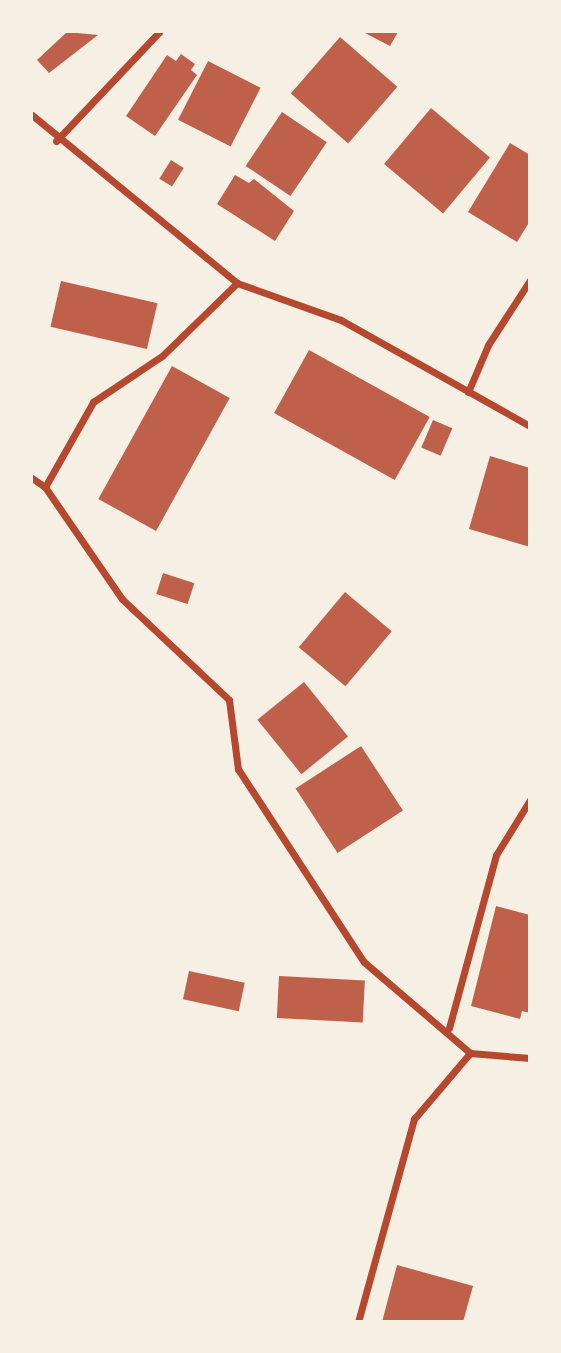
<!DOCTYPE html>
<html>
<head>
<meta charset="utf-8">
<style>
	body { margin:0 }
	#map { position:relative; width:561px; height:1353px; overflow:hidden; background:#f6efe4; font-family:Jost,sans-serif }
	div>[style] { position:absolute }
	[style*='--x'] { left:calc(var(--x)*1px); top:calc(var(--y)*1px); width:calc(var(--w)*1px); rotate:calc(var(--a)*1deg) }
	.building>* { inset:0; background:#bf614a; transform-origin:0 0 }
	.minor>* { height:7px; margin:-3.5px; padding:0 3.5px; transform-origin:3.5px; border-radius:3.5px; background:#b5482f }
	span { translate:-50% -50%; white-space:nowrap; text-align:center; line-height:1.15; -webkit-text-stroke:7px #f6efe4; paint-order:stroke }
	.frame { position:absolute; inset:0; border:33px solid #f6efe4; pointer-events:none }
</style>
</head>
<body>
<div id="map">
	<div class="building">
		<div style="clip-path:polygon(67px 32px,98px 35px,49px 73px,37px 60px)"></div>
		<div style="clip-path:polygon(363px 32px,398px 32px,390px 46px)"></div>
		<div style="left:340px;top:37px;width:76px;height:75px;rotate:41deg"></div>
		<div style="clip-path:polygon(181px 54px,195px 64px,191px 70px,197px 75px,155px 136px,126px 116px,167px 55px,176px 61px)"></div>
		<div style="left:208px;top:61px;width:59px;height:66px;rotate:27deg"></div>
		<div style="left:431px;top:108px;width:77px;height:73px;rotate:40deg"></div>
		<div style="left:282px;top:112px;width:54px;height:65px;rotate:34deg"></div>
		<div style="clip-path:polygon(510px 143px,530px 155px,530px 221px,517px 242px,468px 212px)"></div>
		<div style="left:171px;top:160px;width:15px;height:22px;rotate:32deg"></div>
		<div style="clip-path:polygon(235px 175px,249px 183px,254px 179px,294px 211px,275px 241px,217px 204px)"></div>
		<div style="left:61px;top:281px;width:99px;height:47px;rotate:13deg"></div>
		<div style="left:309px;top:350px;width:138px;height:72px;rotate:29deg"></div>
		<div style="left:172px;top:366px;width:66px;height:152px;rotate:29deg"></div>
		<div style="left:433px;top:420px;width:21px;height:30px;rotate:23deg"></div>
		<div style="clip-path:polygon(490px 456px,530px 468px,530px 547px,469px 529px)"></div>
		<div style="left:163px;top:573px;width:33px;height:22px;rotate:18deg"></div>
		<div style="left:345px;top:592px;width:61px;height:72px;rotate:40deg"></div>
		<div style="left:304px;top:682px;width:70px;height:60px;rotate:51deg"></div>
		<div style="left:361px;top:746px;width:77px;height:78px;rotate:57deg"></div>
		<div style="clip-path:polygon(496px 906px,530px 915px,530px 1013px,522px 1011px,520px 1019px,471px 1006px)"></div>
		<div style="left:189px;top:971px;width:57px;height:29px;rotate:12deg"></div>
		<div style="left:279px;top:976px;width:86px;height:42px;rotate:3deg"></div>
		<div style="clip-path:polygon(397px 1265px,473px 1286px,463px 1322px,382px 1322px)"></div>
	</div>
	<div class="minor">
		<div style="--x:32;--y:115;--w:265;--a:39.3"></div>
		<div style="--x:237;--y:283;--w:110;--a:19.6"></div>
		<div style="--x:341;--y:320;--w:217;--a:29.3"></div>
		<div style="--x:56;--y:141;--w:150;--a:-46.6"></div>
		<div style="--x:468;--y:392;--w:51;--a:-66.9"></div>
		<div style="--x:488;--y:345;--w:77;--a:-57.1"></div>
		<div style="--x:32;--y:478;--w:16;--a:35"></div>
		<div style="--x:45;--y:487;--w:98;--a:-60.5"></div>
		<div style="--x:93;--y:402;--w:83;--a:-33.7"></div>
		<div style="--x:162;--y:356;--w:105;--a:-44.2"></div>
		<div style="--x:45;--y:487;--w:136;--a:55.5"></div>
		<div style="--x:122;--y:599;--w:147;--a:43.3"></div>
		<div style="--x:229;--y:700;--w:70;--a:82.6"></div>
		<div style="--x:238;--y:769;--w:230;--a:56.9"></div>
		<div style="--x:364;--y:962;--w:140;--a:40.6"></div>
		<div style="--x:449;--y:1028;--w:179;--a:-74.8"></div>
		<div style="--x:496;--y:855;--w:65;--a:-58.3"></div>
		<div style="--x:358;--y:1322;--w:211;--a:-74.6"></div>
		<div style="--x:414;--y:1119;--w:87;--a:-49.7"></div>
		<div style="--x:470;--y:1053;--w:60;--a:4.8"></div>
	</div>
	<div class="frame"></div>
</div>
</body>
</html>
